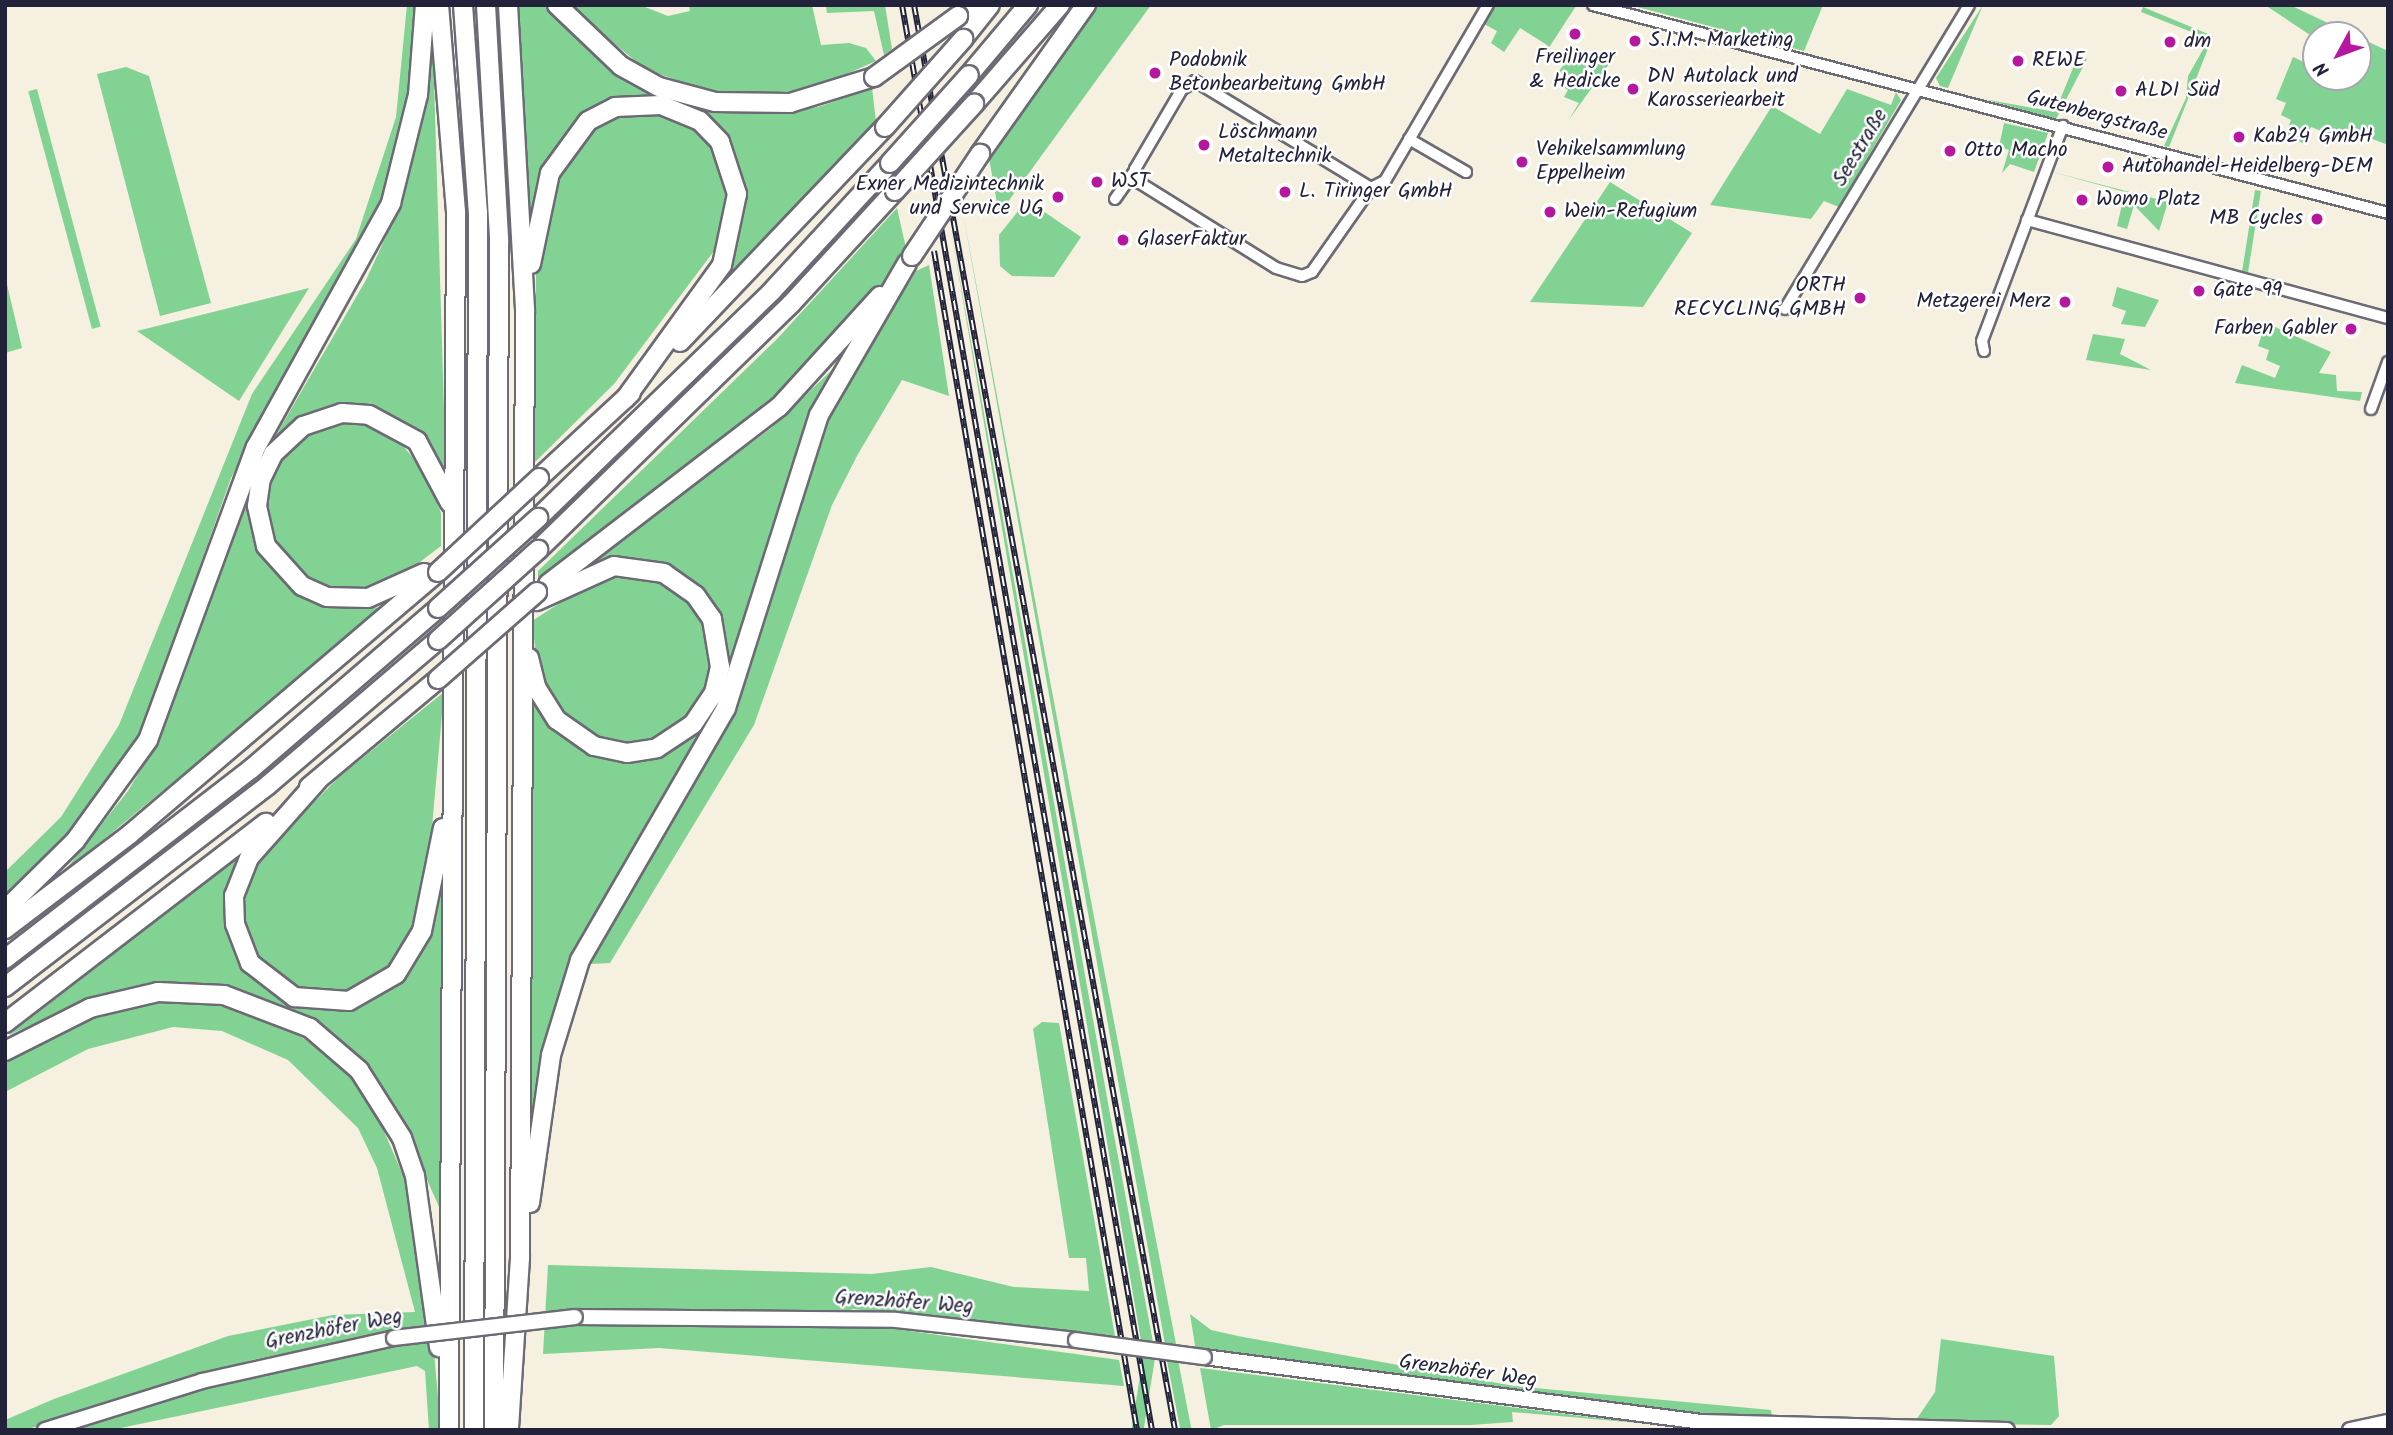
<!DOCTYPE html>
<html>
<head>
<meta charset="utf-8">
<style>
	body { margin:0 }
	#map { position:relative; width:2393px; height:1435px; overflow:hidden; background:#f5f0df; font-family:Kalam,sans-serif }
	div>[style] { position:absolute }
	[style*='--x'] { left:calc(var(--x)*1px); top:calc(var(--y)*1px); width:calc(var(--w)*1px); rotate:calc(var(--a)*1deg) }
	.green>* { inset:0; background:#82d293; transform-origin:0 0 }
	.roads { filter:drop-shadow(2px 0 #6c6a74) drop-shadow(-2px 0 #6c6a74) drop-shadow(0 2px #6c6a74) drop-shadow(0 -2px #6c6a74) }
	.minor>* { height:10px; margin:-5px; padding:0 5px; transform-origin:5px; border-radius:5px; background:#fff }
	.secondary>* { height:14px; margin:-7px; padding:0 7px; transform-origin:7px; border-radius:7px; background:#fff }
	.motorway>* { height:18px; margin:-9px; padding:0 9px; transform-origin:9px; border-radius:9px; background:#fff }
	.rail>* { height:6px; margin-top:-3px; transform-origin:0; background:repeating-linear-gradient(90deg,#fff 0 10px,#22223b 0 20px); box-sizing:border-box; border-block:2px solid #22223b }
	.bridges { filter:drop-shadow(2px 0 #6c6a74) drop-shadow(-2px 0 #6c6a74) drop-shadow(0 2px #6c6a74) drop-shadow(0 -2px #6c6a74) }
	.secondary-bridge>* { height:14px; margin:-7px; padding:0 7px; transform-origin:7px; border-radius:7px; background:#fff }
	.motorway-bridge>* { height:18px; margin:-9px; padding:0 9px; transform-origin:9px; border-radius:9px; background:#fff }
	.dots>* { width:19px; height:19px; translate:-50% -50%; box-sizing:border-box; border:4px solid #fff; border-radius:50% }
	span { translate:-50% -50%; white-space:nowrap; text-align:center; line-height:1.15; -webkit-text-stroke:5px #fff; paint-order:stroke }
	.poi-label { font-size:21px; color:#22223b }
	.left { translate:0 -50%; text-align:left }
	.right { translate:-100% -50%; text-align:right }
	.street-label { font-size:21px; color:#22223b }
	.frame { position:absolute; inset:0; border:7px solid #22223b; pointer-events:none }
	.north { position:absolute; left:2302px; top:21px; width:70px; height:70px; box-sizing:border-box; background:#fff; border:2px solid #a7a7b1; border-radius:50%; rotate:229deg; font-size:19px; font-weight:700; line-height:28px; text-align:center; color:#22223b }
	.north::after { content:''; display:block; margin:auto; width:24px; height:32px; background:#b5179e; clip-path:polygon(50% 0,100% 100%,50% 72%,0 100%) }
</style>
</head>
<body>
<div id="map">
	<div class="green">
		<div style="clip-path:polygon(407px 5px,416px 5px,413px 76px,396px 163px,367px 236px,231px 478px,140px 735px,69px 840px,5px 901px,5px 872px,61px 817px,119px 725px,252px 394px,356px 239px,396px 117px)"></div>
		<div style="clip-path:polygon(516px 5px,548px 5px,596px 56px,651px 90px,709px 108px,769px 113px,818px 107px,872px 88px,876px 121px,716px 292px,744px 211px,614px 384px,533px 464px,536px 274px,547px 208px,574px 148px,562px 139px,555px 149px,530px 214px)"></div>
		<div style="clip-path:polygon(568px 5px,640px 5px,668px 16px,690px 11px,689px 5px,812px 5px,821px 45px,849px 43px,866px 48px,876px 61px,808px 91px,716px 94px,645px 69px)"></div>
		<div style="clip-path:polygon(826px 5px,885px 5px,892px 49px,884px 55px,874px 11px,827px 13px)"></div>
		<div style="clip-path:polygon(1097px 5px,1151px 5px,999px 214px,989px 158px)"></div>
		<div style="clip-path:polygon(1494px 5px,1572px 5px,1576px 6px,1537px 66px,1547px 45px,1520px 28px,1504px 52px,1491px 43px,1497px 31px,1484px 24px)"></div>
		<div style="clip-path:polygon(1630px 5px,1823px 5px,1804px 51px)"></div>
		<div style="clip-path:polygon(1983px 5px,1948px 88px,1940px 86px,1936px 78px)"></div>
		<div style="clip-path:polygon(2290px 5px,2353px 35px,2316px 39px,2268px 7px)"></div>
		<div style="clip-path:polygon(2143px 7px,2213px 36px,2169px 147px,2164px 146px,2186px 98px,2188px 76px,2209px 39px,2141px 12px)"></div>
		<div style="clip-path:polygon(2358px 37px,2388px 51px,2388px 145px,2355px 132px,2350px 142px,2311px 127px,2303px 143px,2285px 136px,2291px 120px,2281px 115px,2286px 103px,2276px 99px,2293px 57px,2308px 64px,2316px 45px,2316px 77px,2358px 77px)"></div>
		<div style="clip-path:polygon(433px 49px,446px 474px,407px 424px,398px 440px,425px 472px,441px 513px,441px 546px,362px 606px,381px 608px,340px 644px,62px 874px,128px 791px,159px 739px,250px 480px,366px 280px,394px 219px,417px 144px)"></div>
		<div style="clip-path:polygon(1576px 49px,1609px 64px,1568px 121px,1579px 103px,1564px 97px,1568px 90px,1552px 80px)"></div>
		<div style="clip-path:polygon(2078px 56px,2087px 59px,2056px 119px,1984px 99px,2055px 112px)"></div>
		<div style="clip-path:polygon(126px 67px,149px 76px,211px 303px,160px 316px,97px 74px)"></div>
		<div style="left:37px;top:89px;width:246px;height:9px;rotate:75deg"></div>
		<div style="clip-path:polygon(1847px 89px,1891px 105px,1896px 92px,1901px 100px,1839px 207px,1824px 201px,1811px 219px,1710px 205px,1772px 106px,1820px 134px)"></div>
		<div style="clip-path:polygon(2004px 123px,2048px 133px,2034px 172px,2010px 164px,2002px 173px,2009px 150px,1999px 147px)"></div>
		<div style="clip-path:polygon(2049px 171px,2168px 202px,2159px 231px,2134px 205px,2127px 229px,2117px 226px,2125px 192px)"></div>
		<div style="clip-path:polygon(1610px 182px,1692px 233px,1643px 307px,1530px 302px)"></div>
		<div style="left:2255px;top:190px;width:6px;height:82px;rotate:9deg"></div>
		<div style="clip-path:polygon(1027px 200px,1081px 237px,1054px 277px,1012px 276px,1000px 266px,999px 235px)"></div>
		<div style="clip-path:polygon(897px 208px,906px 248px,864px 313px,757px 421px,538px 585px,538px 571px,777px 339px)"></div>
		<div style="clip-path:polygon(963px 213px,1097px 933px,1176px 1344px,1165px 1344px)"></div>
		<div style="clip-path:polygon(951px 230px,1110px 1114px,1153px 1342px,1141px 1341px)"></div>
		<div style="clip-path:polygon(929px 265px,949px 396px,902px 380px,858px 454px,832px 505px,754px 725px,610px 963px,570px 965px,528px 1131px,530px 690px,554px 730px,587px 752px,593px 738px,557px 708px,538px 672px,532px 621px,597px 579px,633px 574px,645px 560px,590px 563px,770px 429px,836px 366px,797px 448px,824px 424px,916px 271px)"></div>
		<div style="clip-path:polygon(5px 276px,22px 348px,5px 353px)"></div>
		<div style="clip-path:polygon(2117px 287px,2159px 300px,2145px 327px,2121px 324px,2126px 311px,2112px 306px)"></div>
		<div style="clip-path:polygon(309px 288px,239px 401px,137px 331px)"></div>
		<div style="clip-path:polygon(2266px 323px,2331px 352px,2319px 373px,2336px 375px,2337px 391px,2362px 392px,2360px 401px,2235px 383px,2242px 365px,2275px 378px,2280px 366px,2266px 360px,2269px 350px,2258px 346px)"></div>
		<div style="clip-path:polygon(2093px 334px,2125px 339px,2120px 354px,2151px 370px,2086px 360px)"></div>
		<div style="clip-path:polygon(444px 692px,428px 872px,445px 878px,443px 1216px,398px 1114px,371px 1073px,322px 1027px,280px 1004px,238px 989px,161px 984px,79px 1004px,9px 1035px,240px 856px,225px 915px,243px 908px,257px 859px,339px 777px)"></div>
		<div style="clip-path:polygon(185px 1000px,252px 1012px,289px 1028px,345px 1068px,371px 1101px,411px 1194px,429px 1324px,252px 1360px,25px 1430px,5px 1430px,5px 1420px,54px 1399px,228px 1336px,333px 1315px,415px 1312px,377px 1168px,358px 1128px,288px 1060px,222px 1031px,173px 1027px,88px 1049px,5px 1092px,5px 1058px,64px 1027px,149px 1002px)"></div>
		<div style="clip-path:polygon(1042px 1022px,1059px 1023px,1115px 1336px,852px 1309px,844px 1322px,1119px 1360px,1124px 1386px,659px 1348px,543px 1354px,548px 1265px,872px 1274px,931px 1267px,1014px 1287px,1089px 1291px,1086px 1258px,1069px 1258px,1033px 1029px)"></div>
		<div style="clip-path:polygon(1190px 1314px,1211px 1330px,1238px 1336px,1514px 1386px,1771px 1410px,1772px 1420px,1629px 1410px,1196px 1352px)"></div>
		<div style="clip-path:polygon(1941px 1339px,2054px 1356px,2059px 1416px,2051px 1425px,1914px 1423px,1935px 1392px)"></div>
		<div style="clip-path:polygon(433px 1341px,441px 1430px,429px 1430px,425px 1371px,417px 1366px,111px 1430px,64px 1430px,296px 1363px)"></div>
		<div style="left:1143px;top:1357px;width:12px;height:74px;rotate:9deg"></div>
		<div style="left:1178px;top:1360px;width:71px;height:11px;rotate:79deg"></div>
		<div style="clip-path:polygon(1200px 1368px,1590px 1417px,1719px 1430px,1512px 1412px,1513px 1422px,1471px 1425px,1224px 1425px,1211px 1430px)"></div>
	</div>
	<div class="roads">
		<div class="minor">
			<div style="--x:1593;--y:5;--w:822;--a:14.66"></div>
			<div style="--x:1409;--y:139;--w:66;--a:30.1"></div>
			<div style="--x:1371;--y:188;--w:206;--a:-148.7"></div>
			<div style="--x:1195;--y:81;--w:15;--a:148"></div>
			<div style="--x:1182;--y:89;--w:93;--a:120.4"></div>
			<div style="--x:1135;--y:169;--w:15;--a:70"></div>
			<div style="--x:1140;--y:183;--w:160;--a:32"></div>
			<div style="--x:1276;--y:268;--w:27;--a:17"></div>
			<div style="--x:1302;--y:276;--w:11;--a:-22"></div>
			<div style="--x:1312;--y:272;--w:103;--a:-54.9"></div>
			<div style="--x:1371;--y:188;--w:16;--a:-27"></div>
			<div style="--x:1385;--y:181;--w:204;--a:-59.7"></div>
			<div style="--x:1115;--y:199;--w:35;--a:-55"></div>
			<div style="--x:2027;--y:220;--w:374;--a:15.2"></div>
			<div style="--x:1785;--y:309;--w:355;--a:-58.8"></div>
			<div style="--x:1984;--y:351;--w:10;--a:-101"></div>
			<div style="--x:1982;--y:341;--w:230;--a:-69.4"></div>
			<div style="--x:2371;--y:409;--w:50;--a:-70.1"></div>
		</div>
		<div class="secondary">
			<div style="--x:575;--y:1317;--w:321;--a:0.5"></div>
			<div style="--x:896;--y:1320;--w:181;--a:6.3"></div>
			<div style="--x:1204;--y:1357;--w:502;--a:7.44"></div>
			<div style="--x:1702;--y:1422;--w:305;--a:1.5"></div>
			<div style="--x:45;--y:1430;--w:164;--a:-17.3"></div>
			<div style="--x:202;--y:1381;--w:197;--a:-12.6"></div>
			<div style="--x:2350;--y:1430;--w:39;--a:-12"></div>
		</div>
		<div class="motorway">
			<div style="--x:439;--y:5;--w:208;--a:85.3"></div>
			<div style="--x:456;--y:212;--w:1217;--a:90.33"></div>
			<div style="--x:463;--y:5;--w:208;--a:85.9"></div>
			<div style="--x:478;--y:212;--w:1218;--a:90.19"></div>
			<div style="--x:486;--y:5;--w:236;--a:86.8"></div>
			<div style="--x:499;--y:241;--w:1189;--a:90.24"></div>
			<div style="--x:508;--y:5;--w:308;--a:86.8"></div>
			<div style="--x:525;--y:313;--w:945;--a:90.3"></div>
			<div style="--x:520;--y:1258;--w:172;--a:93.7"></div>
			<div style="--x:557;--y:5;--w:88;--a:43.6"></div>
			<div style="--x:621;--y:66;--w:43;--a:28.9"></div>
			<div style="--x:659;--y:87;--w:58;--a:15"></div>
			<div style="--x:715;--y:102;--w:75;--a:0.8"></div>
			<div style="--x:790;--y:103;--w:88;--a:-17.2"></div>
			<div style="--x:958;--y:16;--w:16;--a:-45"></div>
			<div style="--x:963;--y:39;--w:43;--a:-51.5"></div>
			<div style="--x:969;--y:75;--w:92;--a:-49.9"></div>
			<div style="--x:974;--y:104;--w:131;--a:-49"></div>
			<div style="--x:980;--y:154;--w:183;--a:-54.6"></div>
			<div style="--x:531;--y:264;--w:93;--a:-78.2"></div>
			<div style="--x:550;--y:173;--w:64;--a:-53.8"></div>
			<div style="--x:588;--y:121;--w:30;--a:-27"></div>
			<div style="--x:615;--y:107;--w:46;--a:-2.5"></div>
			<div style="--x:661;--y:105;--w:42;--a:22.3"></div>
			<div style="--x:700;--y:121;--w:29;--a:46"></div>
			<div style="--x:720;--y:142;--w:55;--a:71.9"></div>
			<div style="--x:737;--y:194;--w:73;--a:101.9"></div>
			<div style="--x:722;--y:265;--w:165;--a:125.9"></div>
			<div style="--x:680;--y:342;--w:297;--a:-46.4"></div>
			<div style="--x:539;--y:478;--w:125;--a:-42.7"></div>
			<div style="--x:538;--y:518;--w:326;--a:-44.1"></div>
			<div style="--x:772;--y:291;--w:174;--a:-47.3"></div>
			<div style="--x:538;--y:550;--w:353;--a:-44.2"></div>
			<div style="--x:791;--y:304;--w:154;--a:-47.4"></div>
			<div style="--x:424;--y:573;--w:61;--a:155.9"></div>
			<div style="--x:368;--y:598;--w:41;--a:-178.6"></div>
			<div style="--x:327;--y:597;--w:27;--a:-156"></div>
			<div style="--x:302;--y:586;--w:54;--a:-132"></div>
			<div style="--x:266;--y:546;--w:41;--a:-102.7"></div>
			<div style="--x:257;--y:506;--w:27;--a:-82"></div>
			<div style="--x:261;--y:479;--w:28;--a:-64"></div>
			<div style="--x:273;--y:454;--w:41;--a:-43"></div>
			<div style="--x:303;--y:426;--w:41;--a:-18.4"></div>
			<div style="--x:342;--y:413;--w:27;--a:4"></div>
			<div style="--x:369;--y:415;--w:55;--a:28.4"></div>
			<div style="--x:417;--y:441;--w:70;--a:62"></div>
			<div style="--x:548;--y:584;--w:291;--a:-37.5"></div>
			<div style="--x:779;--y:407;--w:150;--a:-47.7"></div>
			<div style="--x:529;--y:658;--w:30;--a:76"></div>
			<div style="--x:536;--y:687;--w:39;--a:58"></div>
			<div style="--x:557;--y:720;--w:45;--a:35.1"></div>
			<div style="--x:594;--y:746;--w:34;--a:12"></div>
			<div style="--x:627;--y:753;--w:30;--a:-9"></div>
			<div style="--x:657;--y:748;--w:43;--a:-33.7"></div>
			<div style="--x:693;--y:724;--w:37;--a:-56"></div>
			<div style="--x:714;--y:693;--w:27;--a:-77"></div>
			<div style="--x:720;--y:667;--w:49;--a:-99.5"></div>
			<div style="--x:712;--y:619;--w:29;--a:-125"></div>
			<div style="--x:695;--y:595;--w:38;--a:-145"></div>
			<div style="--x:664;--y:573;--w:50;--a:-172"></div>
			<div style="--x:614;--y:566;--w:85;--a:155.6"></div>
			<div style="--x:318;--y:780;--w:104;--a:131.5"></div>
			<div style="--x:249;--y:858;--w:41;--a:111.5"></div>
			<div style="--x:234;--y:896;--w:28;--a:88"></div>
			<div style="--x:235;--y:924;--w:42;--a:69"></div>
			<div style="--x:250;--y:963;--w:56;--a:37.7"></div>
			<div style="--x:294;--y:997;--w:55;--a:4.2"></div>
			<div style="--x:349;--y:1001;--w:54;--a:-29.9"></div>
			<div style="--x:396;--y:974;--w:50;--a:-58.8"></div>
			<div style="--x:422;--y:931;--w:105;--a:-78.5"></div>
			<div style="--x:309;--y:787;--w:168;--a:-39.9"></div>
			<div style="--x:5;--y:910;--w:98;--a:-44.6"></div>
			<div style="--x:75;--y:841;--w:125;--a:-54.1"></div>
			<div style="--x:148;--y:740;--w:312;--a:-69.8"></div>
			<div style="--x:256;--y:447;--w:279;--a:-61"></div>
			<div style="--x:391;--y:203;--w:111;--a:-76"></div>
			<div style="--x:418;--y:95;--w:90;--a:-85.6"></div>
			<div style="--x:5;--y:929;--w:157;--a:-37.2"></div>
			<div style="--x:130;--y:834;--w:404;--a:-40.4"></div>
			<div style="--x:5;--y:959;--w:311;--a:-37.7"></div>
			<div style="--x:251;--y:769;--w:247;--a:-40.7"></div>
			<div style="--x:5;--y:987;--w:332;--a:-37.5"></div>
			<div style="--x:268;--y:785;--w:223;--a:-40.5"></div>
			<div style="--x:5;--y:1023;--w:329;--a:-37.5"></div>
			<div style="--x:5;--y:1051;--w:95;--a:-26.8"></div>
			<div style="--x:90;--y:1008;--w:70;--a:-13.2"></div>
			<div style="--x:158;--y:992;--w:66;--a:2.6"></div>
			<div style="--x:224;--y:995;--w:92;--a:21"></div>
			<div style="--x:310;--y:1028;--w:65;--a:40.6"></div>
			<div style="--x:359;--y:1070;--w:80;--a:57.7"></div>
			<div style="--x:402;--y:1138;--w:40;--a:71.1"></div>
			<div style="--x:415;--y:1176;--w:173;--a:82"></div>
			<div style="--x:530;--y:1203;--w:149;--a:-81.9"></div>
			<div style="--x:551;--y:1055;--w:99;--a:-73"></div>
			<div style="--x:580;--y:960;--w:291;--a:-59.9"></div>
			<div style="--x:726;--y:708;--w:307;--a:-72.4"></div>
			<div style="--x:819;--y:415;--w:176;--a:-59.9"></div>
		</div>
	</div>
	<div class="rail">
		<div style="--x:902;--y:5;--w:1447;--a:80.05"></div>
		<div style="--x:914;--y:5;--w:1449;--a:79.62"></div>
		<div style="--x:934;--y:251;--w:1196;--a:80.23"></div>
	</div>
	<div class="bridges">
		<div class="secondary-bridge">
			<div style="--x:394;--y:1338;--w:182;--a:-6.6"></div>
			<div style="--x:1076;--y:1340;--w:129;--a:7.6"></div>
		</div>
		<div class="motorway-bridge">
			<div style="--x:874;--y:77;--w:104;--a:-36"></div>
			<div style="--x:885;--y:127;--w:118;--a:-48.4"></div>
			<div style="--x:890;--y:163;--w:118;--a:-48.1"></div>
			<div style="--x:895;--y:191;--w:118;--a:-47.8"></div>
			<div style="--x:912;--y:256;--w:123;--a:-56.3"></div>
			<div style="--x:438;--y:572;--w:138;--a:-42.9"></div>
			<div style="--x:438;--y:608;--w:135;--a:-42"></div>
			<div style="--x:438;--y:640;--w:135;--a:-42"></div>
			<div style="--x:438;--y:679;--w:132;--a:-41.3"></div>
		</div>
	</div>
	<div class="dots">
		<div style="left:1575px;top:34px;background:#b5179e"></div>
		<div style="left:1635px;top:41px;background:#b5179e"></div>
		<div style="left:2170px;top:42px;background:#b5179e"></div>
		<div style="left:2018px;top:61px;background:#b5179e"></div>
		<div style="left:1155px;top:73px;background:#b5179e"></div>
		<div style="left:1633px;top:89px;background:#b5179e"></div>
		<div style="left:2121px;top:91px;background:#b5179e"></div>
		<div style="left:2239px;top:137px;background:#b5179e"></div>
		<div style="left:1204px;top:145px;background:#b5179e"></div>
		<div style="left:1950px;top:151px;background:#b5179e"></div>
		<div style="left:1522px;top:162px;background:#b5179e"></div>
		<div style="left:2108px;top:167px;background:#b5179e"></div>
		<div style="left:1097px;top:182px;background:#b5179e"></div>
		<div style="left:1285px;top:192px;background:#b5179e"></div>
		<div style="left:1058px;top:197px;background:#b5179e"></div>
		<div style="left:2082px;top:200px;background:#b5179e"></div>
		<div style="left:1550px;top:212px;background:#b5179e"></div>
		<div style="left:2317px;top:219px;background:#b5179e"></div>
		<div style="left:1123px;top:240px;background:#b5179e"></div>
		<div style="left:2199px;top:291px;background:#b5179e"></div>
		<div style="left:1860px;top:298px;background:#b5179e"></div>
		<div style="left:2065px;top:302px;background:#b5179e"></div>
		<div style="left:2351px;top:329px;background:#b5179e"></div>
	</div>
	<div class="poi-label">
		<span class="left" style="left:1649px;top:41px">S.I.M. Marketing</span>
		<span class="left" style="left:2184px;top:42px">dm</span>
		<span style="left:1575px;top:70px">Freilinger<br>&amp; Hedicke</span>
		<span class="left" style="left:1169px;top:73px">Podobnik<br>Betonbearbeitung GmbH</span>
		<span class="left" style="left:2032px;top:61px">REWE</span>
		<span class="left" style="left:1647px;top:89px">DN Autolack und<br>Karosseriearbeit</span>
		<span class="left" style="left:2135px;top:91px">ALDI Süd</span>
		<span class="left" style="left:1218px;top:145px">Löschmann<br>Metaltechnik</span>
		<span class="left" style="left:2253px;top:137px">Kab24 GmbH</span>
		<span class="left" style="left:1536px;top:162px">Vehikelsammlung<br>Eppelheim</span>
		<span class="left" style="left:1964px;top:151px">Otto Macho</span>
		<span class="left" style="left:2122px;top:167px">Autohandel-Heidelberg-DEM</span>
		<span class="left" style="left:1111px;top:182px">WST</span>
		<span class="right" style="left:1044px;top:197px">Exner Medizintechnik<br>und Service UG</span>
		<span class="left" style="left:1299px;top:192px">L. Tiringer GmbH</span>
		<span class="left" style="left:2096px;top:200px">Womo Platz</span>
		<span class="left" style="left:1564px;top:212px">Wein-Refugium</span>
		<span class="right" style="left:2303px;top:219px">MB Cycles</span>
		<span class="left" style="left:1137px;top:240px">GlaserFaktur</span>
		<span class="right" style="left:1846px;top:298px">ORTH<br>RECYCLING GMBH</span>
		<span class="left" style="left:2213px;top:291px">Gate 99</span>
		<span class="right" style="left:2051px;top:302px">Metzgerei Merz</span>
		<span class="right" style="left:2337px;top:329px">Farben Gabler</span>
	</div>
	<div class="street-label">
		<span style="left:2097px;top:116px;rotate:15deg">Gutenbergstraße</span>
		<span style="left:1861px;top:148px;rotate:-59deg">Seestraße</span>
		<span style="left:904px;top:1303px;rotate:4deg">Grenzhöfer Weg</span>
		<span style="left:334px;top:1330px;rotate:-11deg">Grenzhöfer Weg</span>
		<span style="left:1468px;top:1372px;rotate:8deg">Grenzhöfer Weg</span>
	</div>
	<div class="frame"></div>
	<div class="north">N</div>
</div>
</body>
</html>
